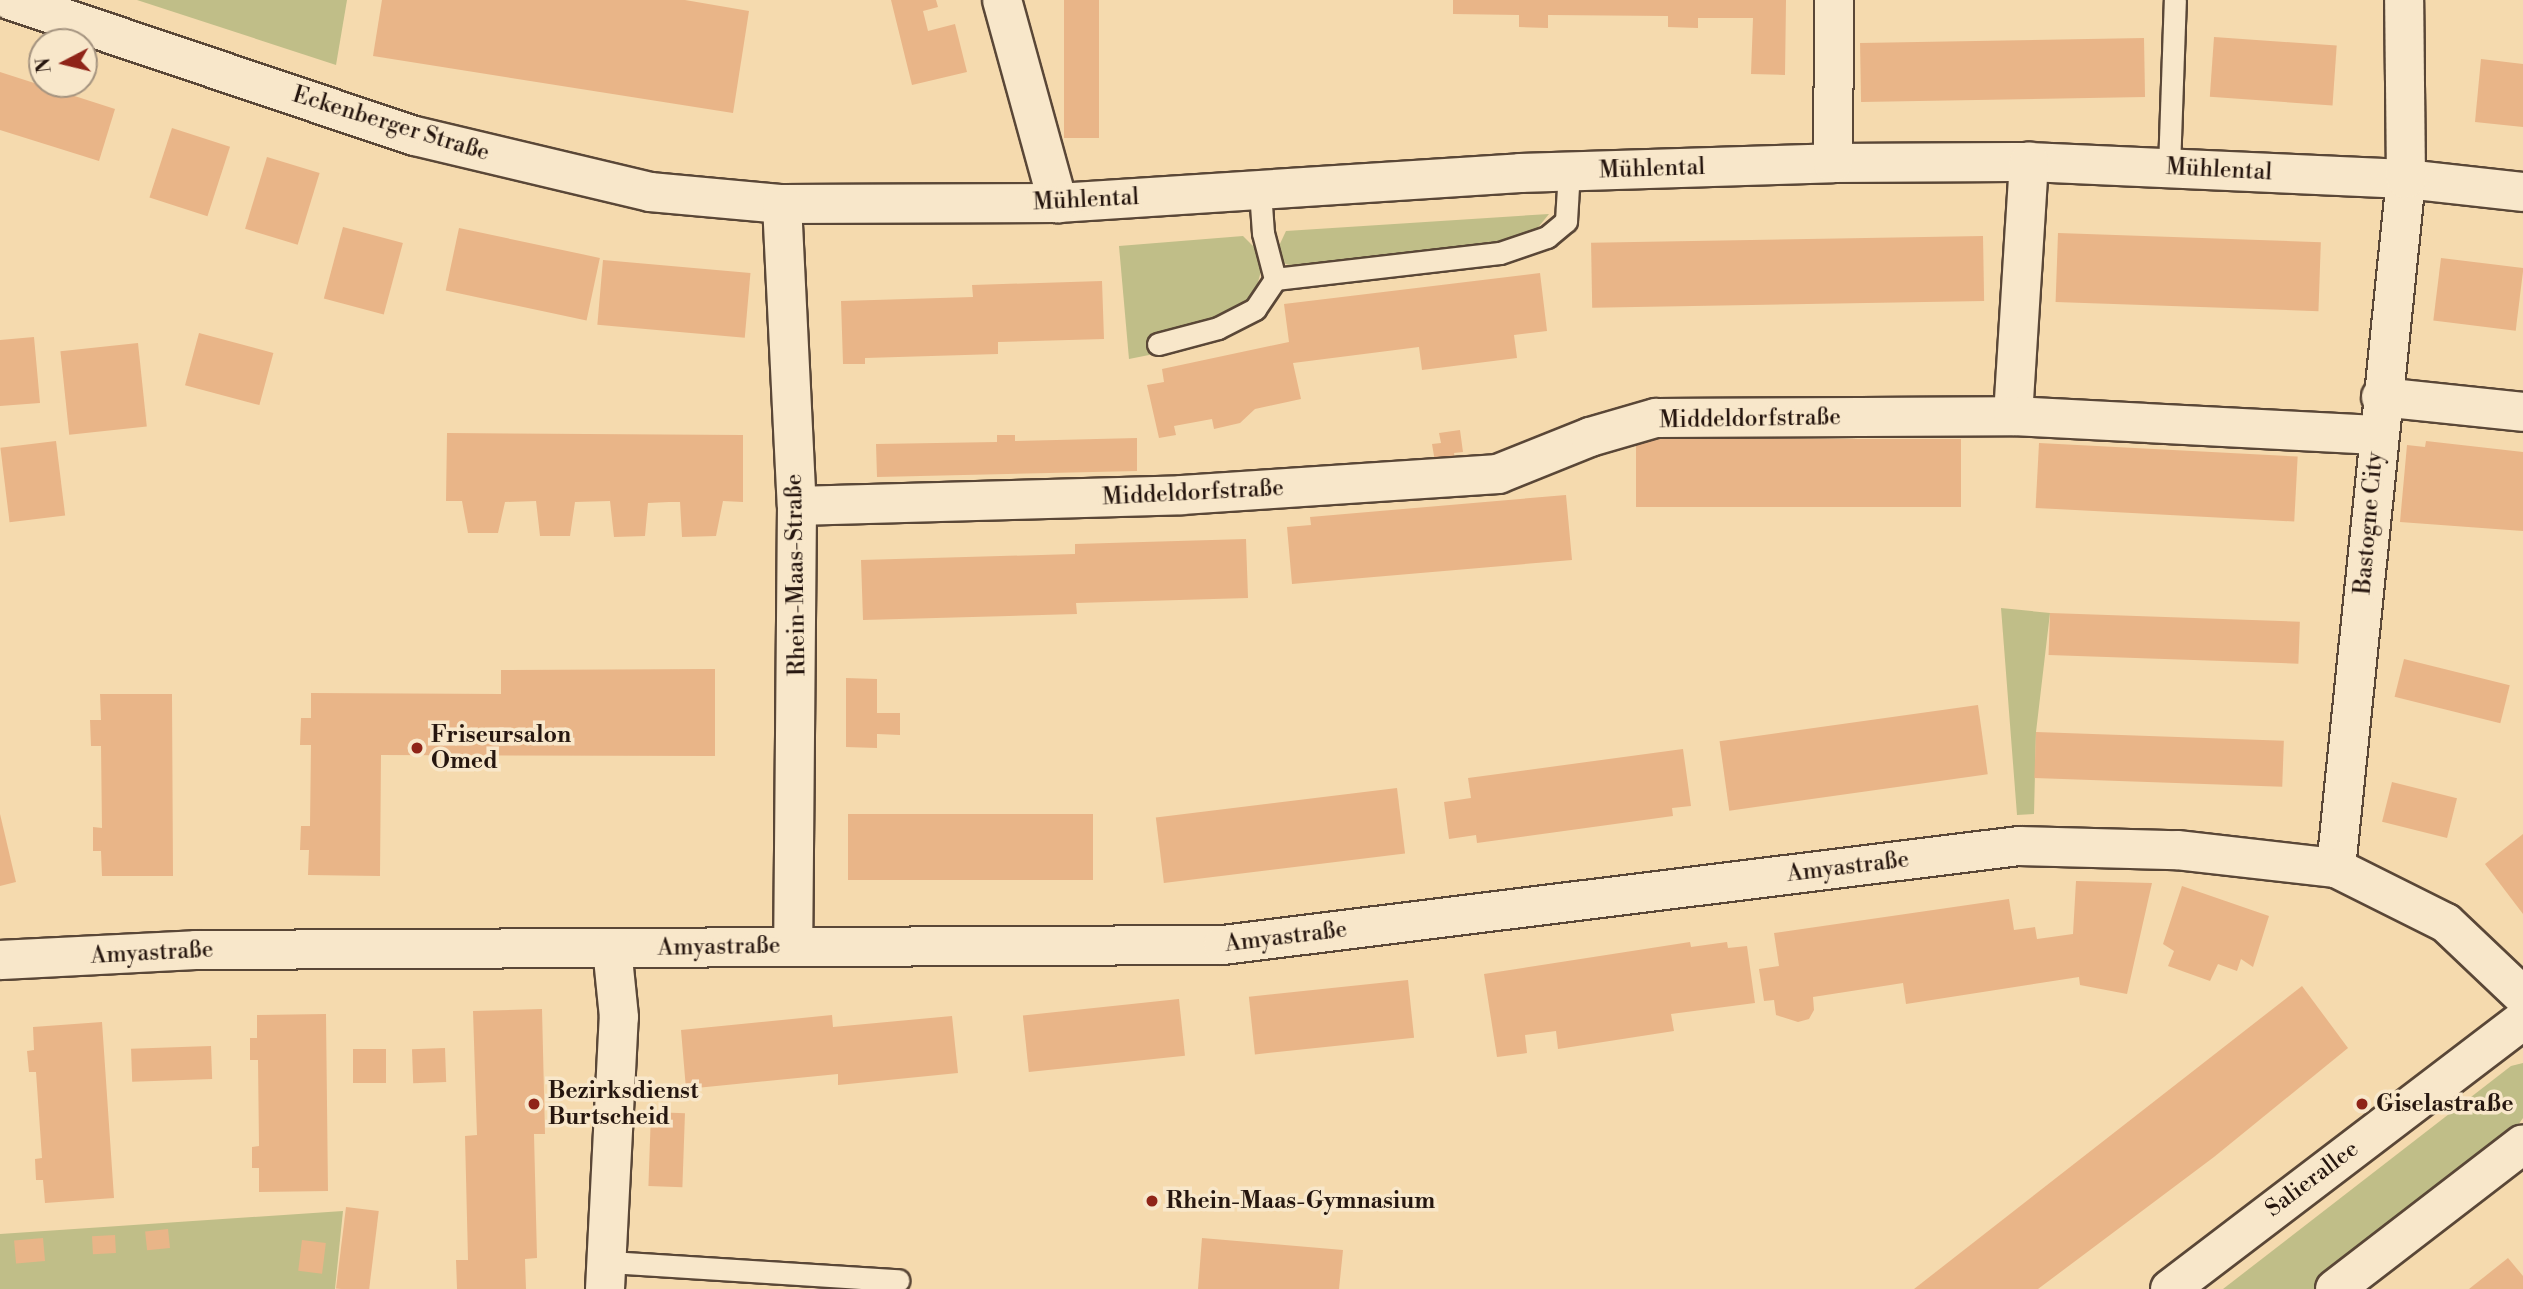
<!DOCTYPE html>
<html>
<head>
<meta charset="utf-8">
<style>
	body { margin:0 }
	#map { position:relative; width:2523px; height:1289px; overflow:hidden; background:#f5daae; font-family:"Libre Bodoni",serif }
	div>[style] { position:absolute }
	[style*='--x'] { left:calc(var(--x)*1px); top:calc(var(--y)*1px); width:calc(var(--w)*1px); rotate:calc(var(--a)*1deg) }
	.green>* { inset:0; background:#c0be88 }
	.building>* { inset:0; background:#e9b588; transform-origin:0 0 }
	.roads { filter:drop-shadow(2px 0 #5a4737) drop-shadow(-2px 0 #5a4737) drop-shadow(0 2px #5a4737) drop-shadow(0 -2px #5a4737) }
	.service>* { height:21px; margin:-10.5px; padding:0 10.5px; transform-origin:10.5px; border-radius:10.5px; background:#f8e7ca }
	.minor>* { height:38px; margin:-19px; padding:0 19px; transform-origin:19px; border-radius:19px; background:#f8e7ca }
	.tertiary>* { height:38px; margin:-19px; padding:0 19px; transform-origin:19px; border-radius:19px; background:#f8e7ca }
	.dots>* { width:19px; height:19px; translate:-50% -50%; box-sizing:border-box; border:4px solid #f8e7ca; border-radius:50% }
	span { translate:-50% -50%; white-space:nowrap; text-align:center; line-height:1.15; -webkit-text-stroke:7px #f8e7ca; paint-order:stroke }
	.street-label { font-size:23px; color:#26160f }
	.poi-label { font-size:23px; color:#26160f; font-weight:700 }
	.left { translate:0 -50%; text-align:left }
	.north { position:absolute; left:28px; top:28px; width:70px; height:70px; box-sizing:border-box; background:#f8e7ca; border:2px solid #a4937f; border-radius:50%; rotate:263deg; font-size:19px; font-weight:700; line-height:28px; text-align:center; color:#26160f }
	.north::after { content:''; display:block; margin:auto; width:24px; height:32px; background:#8f2418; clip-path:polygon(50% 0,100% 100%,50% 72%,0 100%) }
</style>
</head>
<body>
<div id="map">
	<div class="green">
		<div style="clip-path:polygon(137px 0,347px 0,336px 65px)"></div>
		<div style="clip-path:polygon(1549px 214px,1536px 230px,1497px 244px,1299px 268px,1283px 263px,1278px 248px,1286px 231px)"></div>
		<div style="clip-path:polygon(1243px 236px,1255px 248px,1261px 271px,1256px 290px,1247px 300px,1159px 353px,1129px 359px,1119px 246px)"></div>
		<div style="clip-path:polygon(2001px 608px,2050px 613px,2036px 732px,2034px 814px,2017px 815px)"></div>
		<div style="clip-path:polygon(2523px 1063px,2523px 1118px,2508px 1139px,2315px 1289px,2223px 1289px,2511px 1066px)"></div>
		<div style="clip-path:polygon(343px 1211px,335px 1289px,0 1289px,0 1234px)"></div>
	</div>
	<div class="building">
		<div style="clip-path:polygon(382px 0,685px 0,749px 11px,733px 113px,373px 56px)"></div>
		<div style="clip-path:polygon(891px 0,936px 0,938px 7px,923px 11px,928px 31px,955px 24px,967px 72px,912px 85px)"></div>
		<div style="left:1064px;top:0;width:35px;height:138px"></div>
		<div style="clip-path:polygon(1453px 0,1786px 0,1785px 75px,1751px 74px,1753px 18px,1698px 18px,1698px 28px,1668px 27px,1668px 16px,1548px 15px,1548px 28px,1519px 27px,1519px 15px,1453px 14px)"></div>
		<div style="left:2214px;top:37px;width:123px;height:60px;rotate:4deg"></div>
		<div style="left:2144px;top:38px;width:59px;height:284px;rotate:89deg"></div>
		<div style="clip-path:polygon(2481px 59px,2523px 64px,2523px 127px,2475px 122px)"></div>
		<div style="clip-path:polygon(0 72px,115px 109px,99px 161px,0 130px)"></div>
		<div style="left:172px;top:128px;width:61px;height:73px;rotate:18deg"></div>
		<div style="left:267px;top:157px;width:55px;height:75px;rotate:17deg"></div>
		<div style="left:343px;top:227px;width:62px;height:74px;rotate:15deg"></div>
		<div style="left:459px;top:228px;width:144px;height:64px;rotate:12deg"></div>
		<div style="left:2058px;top:233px;width:263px;height:69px;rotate:2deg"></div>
		<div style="left:1983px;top:236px;width:65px;height:392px;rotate:89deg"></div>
		<div style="left:2441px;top:258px;width:83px;height:63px;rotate:7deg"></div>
		<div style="left:603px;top:260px;width:148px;height:65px;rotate:5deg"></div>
		<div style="clip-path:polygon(1540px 273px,1547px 331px,1514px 335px,1517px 358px,1422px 370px,1419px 347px,1293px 363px,1301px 399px,1255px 409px,1240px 423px,1214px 429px,1212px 419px,1174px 426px,1176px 435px,1159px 438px,1147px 385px,1164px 382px,1162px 369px,1289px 342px,1284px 304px)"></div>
		<div style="clip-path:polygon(1102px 281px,1104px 339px,998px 342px,998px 354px,865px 358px,865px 364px,843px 364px,841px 301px,973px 297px,972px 285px)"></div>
		<div style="left:199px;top:333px;width:77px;height:54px;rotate:15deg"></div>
		<div style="clip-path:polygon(34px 337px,40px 403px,0 406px,0 340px)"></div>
		<div style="left:138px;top:343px;width:84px;height:78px;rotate:84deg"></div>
		<div style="clip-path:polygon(1460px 430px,1463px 452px,1454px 453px,1455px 460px,1435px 462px,1432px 444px,1441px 443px,1439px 433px)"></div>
		<div style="clip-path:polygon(447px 433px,743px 435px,743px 502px,723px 501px,716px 536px,682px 537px,680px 502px,669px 502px,648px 503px,645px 536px,614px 537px,610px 501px,575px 502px,570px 536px,540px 536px,536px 501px,505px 502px,498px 533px,468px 533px,462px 501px,446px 501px)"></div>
		<div style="clip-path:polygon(997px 435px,1015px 435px,1015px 441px,1137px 438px,1137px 471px,877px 477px,876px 444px,997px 442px)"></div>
		<div style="left:1961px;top:439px;width:68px;height:325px;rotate:90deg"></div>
		<div style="left:56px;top:441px;width:75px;height:56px;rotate:83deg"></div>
		<div style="clip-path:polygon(2426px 441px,2523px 452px,2523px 531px,2400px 522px,2407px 445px,2425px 447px)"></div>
		<div style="left:2039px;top:443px;width:259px;height:65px;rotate:3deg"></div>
		<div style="clip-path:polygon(1566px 495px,1572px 560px,1292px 584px,1287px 527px,1311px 525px,1310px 517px)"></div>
		<div style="clip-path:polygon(1246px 539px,1248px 598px,1076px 603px,1077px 614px,863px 620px,861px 560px,1075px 554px,1075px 544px)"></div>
		<div style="left:2050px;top:613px;width:250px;height:42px;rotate:2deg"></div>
		<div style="left:2404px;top:659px;width:109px;height:39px;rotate:14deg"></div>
		<div style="clip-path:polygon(715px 669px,715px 756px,381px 755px,380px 876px,308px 875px,309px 850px,300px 850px,301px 826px,310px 826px,311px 745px,300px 745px,301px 718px,311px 718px,311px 693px,501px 694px,501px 670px)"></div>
		<div style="clip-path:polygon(846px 678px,877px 679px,877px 713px,900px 713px,900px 735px,877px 734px,877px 748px,846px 747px)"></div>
		<div style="clip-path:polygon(100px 694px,172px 694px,173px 876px,102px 876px,101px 851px,93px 851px,93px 827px,102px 828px,101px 746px,91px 746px,90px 720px,101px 720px)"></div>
		<div style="left:1978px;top:705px;width:70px;height:261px;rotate:82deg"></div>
		<div style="left:2036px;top:732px;width:248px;height:46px;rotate:2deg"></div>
		<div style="clip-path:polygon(1683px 749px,1691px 806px,1672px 808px,1673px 816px,1477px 843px,1476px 835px,1449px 839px,1444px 802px,1471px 798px,1468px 778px)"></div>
		<div style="left:2392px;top:782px;width:67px;height:41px;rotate:14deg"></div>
		<div style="left:1397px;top:788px;width:66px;height:243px;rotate:83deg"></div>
		<div style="clip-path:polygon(0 814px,16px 882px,0 886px)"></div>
		<div style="left:848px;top:814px;width:245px;height:66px"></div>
		<div style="clip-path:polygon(2523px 834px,2523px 914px,2485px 864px)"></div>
		<div style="clip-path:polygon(2076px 881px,2152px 883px,2127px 994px,2080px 985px,2079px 977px,1906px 1004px,1903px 983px,1813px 997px,1814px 1010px,1809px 1019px,1798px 1022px,1776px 1015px,1774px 1000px,1764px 1001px,1759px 969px,1779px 966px,1774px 933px,2009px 899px,2014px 930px,2035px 927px,2037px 939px,2073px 934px)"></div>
		<div style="clip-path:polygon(2182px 886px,2269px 916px,2253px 967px,2241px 959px,2237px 971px,2218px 964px,2210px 981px,2168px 966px,2174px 951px,2163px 944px)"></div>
		<div style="clip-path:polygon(1690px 942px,1691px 947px,1727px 942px,1728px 948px,1747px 946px,1755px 1003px,1671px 1014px,1674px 1031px,1558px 1049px,1556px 1031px,1525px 1035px,1527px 1053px,1497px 1057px,1484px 974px)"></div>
		<div style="left:1408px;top:980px;width:58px;height:160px;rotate:84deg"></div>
		<div style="clip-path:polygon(2302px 986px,2348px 1048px,2214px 1157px,2038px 1289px,1914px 1289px)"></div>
		<div style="left:1179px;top:999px;width:57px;height:157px;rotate:84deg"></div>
		<div style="clip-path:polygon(542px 1009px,545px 1134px,534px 1134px,537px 1258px,525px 1259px,526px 1289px,457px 1289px,456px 1260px,468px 1260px,465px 1136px,477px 1135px,473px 1011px)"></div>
		<div style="clip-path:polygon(326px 1014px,328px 1191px,259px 1192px,259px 1168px,252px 1168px,252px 1147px,259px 1146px,258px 1060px,250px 1060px,250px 1038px,257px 1038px,257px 1015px)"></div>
		<div style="clip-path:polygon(832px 1015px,833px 1027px,952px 1016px,958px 1073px,838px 1085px,838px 1074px,686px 1089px,681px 1030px)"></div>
		<div style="clip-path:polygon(102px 1022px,114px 1198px,45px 1203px,43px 1180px,36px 1180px,35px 1159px,42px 1158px,36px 1072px,29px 1072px,27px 1051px,34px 1050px,33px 1027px)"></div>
		<div style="left:211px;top:1046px;width:33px;height:80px;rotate:88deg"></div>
		<div style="left:445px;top:1048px;width:34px;height:33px;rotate:88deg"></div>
		<div style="left:353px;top:1049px;width:33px;height:34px"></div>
		<div style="left:651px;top:1112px;width:34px;height:74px;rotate:2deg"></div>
		<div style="left:346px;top:1207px;width:33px;height:82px;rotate:7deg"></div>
		<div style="left:168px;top:1229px;width:19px;height:23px;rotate:84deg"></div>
		<div style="left:115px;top:1235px;width:18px;height:23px;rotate:87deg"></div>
		<div style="left:43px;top:1238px;width:23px;height:29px;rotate:85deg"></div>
		<div style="clip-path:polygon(1202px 1238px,1343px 1250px,1339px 1289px,1198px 1289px)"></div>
		<div style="left:302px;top:1240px;width:24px;height:31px;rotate:7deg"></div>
		<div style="clip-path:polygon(2508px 1258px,2523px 1276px,2523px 1289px,2469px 1289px)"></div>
	</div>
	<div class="roads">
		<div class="service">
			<div style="--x:2169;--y:168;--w:168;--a:-88"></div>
			<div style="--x:1260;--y:191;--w:42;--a:85.9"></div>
			<div style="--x:1263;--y:233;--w:48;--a:75.4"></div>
			<div style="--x:1158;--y:344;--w:62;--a:-14.9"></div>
			<div style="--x:1218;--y:328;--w:42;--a:-27.2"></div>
			<div style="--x:1255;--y:309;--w:36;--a:-56"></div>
			<div style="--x:1275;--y:279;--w:226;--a:-6.6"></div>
			<div style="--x:1500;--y:253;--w:50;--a:-18.8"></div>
			<div style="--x:1547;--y:237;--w:25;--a:-40"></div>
			<div style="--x:1566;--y:221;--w:50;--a:-86.6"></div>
			<div style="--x:608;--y:1262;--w:291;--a:3.6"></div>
		</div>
		<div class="minor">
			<div style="--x:10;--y:0;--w:427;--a:18.6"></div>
			<div style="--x:415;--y:136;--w:242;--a:13.4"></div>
			<div style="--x:650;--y:192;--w:133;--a:5.2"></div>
			<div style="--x:782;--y:204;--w:276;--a:-0.2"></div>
			<div style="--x:1058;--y:203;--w:463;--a:-3.7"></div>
			<div style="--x:1520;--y:173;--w:313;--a:-1.8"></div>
			<div style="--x:1833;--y:163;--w:196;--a:-0.3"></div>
			<div style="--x:2029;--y:162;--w:377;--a:2.6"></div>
			<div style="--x:2406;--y:179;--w:118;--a:6.3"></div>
			<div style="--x:1002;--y:0;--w:211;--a:74.6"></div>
			<div style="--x:1833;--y:163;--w:163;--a:-89.6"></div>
			<div style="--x:782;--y:204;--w:302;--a:87.2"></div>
			<div style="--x:797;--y:506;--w:440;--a:90.5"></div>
			<div style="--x:2381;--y:397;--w:143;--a:6"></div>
			<div style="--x:2013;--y:416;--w:255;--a:-86.4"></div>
			<div style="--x:797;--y:506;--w:385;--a:-1.6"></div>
			<div style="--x:1182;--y:495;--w:317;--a:-3.8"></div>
			<div style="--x:1498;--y:474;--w:99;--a:-21.9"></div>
			<div style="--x:1590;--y:437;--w:69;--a:-16.1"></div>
			<div style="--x:1656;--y:418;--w:357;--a:-0.3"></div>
			<div style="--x:2013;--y:416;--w:364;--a:3"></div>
			<div style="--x:2336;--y:868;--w:693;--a:-84.2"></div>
			<div style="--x:2406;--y:179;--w:179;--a:-90.6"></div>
			<div style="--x:0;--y:960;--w:196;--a:-2.9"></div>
			<div style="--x:196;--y:950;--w:1027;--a:-0.28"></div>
			<div style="--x:1223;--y:945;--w:802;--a:-7.09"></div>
			<div style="--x:2019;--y:846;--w:158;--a:1.5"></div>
			<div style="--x:2177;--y:850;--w:160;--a:6.5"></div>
			<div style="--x:2336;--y:868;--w:123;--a:26.6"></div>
			<div style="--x:2446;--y:923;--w:106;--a:43.5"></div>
			<div style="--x:605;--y:1289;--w:272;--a:-87.1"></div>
			<div style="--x:619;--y:1017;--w:69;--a:-95.8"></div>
		</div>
		<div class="tertiary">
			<div style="--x:2170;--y:1289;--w:444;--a:-37.3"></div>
			<div style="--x:2335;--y:1289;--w:237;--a:-37.6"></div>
		</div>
	</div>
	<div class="dots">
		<div style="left:417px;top:748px;background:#8f2418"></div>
		<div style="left:534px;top:1104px;background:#8f2418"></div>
		<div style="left:2362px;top:1104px;background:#8f2418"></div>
		<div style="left:1152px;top:1201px;background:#8f2418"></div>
	</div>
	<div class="street-label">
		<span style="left:391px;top:124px;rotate:17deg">Eckenberger Straße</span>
		<span style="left:1652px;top:169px;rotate:-2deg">Mühlental</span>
		<span style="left:2219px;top:170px;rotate:3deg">Mühlental</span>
		<span style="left:1086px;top:200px;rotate:-3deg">Mühlental</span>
		<span style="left:1750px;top:419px;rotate:-1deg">Middeldorfstraße</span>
		<span style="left:1193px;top:493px;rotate:-3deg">Middeldorfstraße</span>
		<span style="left:2369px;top:523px;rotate:-85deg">Bastogne City</span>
		<span style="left:796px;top:575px;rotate:-91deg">Rhein-Maas-Straße</span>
		<span style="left:1848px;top:867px;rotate:-7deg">Amyastraße</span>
		<span style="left:1286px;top:937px;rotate:-7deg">Amyastraße</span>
		<span style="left:719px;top:947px;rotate:-1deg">Amyastraße</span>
		<span style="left:152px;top:953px;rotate:-3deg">Amyastraße</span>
		<span style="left:2312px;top:1179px;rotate:-37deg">Salierallee</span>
	</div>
	<div class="poi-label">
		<span class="left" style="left:431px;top:748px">Friseursalon<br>Omed</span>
		<span class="left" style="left:548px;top:1104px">Bezirksdienst<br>Burtscheid</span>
		<span class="left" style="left:2376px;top:1104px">Giselastraße</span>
		<span class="left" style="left:1166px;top:1201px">Rhein-Maas-Gymnasium</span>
	</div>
	<div class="north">N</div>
</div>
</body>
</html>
